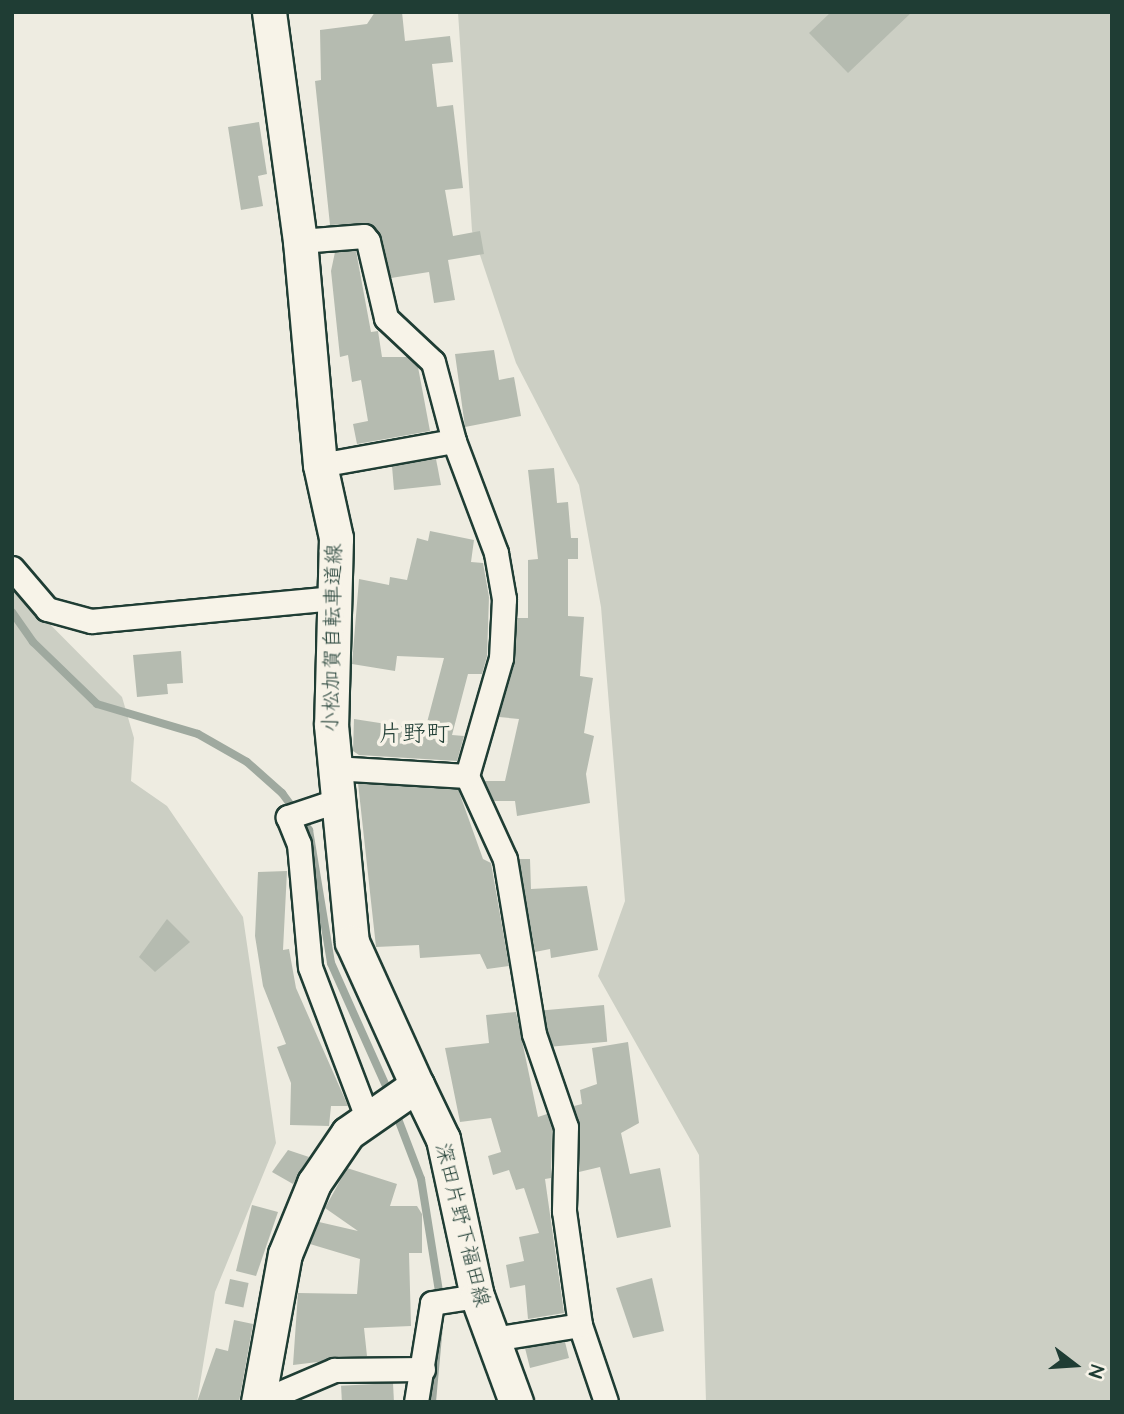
<!DOCTYPE html>
<html>
<head>
<meta charset="utf-8">
<style>
	body { margin:0 }
	#map { position:relative; width:1124px; height:1414px; overflow:hidden; background:#eeece1; font-family:"Architects Daughter","Klee One",sans-serif }
	div>[style] { position:absolute }
	[style*='--x'] { left:calc(var(--x)*1px); top:calc(var(--y)*1px); width:calc(var(--w)*1px); rotate:calc(var(--a)*1deg) }
	.green>* { inset:0; background:#cccfc4 }
	.stream>* { height:8px; margin:-4px; padding:0 4px; transform-origin:4px; border-radius:4px; background:#9fa99f }
	.building>* { inset:0; background:#b5bbb0; transform-origin:0 0 }
	.roads { filter:drop-shadow(2px 0 #1f3d34) drop-shadow(-2px 0 #1f3d34) drop-shadow(0 2px #1f3d34) drop-shadow(0 -2px #1f3d34) }
	.street>* { height:23px; margin:-11.5px; padding:0 11.5px; transform-origin:11.5px; border-radius:11.5px; background:#f7f3e8 }
	.secondary>* { height:33px; margin:-16.5px; padding:0 16.5px; transform-origin:16.5px; border-radius:16.5px; background:#f7f3e8 }
	span { translate:-50% -50%; white-space:nowrap; text-align:center; line-height:1.15; -webkit-text-stroke:7px #f7f3e8; paint-order:stroke }
	.street-label { font-size:21px; color:#1f3d34 }
	.quarter-label { font-size:24px; color:#1f3d34 }
	.frame { position:absolute; inset:0; border:14px solid #1f3d34; pointer-events:none }
	.north { position:absolute; left:1040px; top:1330px; width:70px; height:70px; -webkit-text-stroke:5px #f7f3e8; paint-order:stroke; rotate:107deg; font-size:19px; font-weight:700; line-height:28px; text-align:center; color:#1f3d34 }
	.north::after { content:''; display:block; margin:auto; width:24px; height:32px; background:#1f3d34; clip-path:polygon(50% 0,100% 100%,50% 72%,0 100%) }
</style>
</head>
<body>
<div id="map">
	<div class="green">
		<div style="clip-path:polygon(458px 12px,1112px 12px,1112px 1402px,706px 1402px,699px 1155px,598px 976px,625px 901px,601px 607px,579px 485px,516px 363px,472px 231px)"></div>
		<div style="clip-path:polygon(12px 586px,122px 697px,134px 738px,131px 781px,167px 806px,243px 917px,276px 1143px,215px 1292px,197px 1402px,12px 1402px)"></div>
	</div>
	<div class="stream">
		<div style="--x:12;--y:612;--w:37;--a:55"></div>
		<div style="--x:33;--y:642;--w:89;--a:44.1"></div>
		<div style="--x:97;--y:704;--w:105;--a:16.5"></div>
		<div style="--x:198;--y:734;--w:56;--a:29.7"></div>
		<div style="--x:247;--y:762;--w:47;--a:41.5"></div>
		<div style="--x:282;--y:793;--w:46;--a:53.9"></div>
		<div style="--x:309;--y:830;--w:135;--a:80.6"></div>
		<div style="--x:331;--y:963;--w:145;--a:65.9"></div>
		<div style="--x:395;--y:1111;--w:73;--a:69.1"></div>
		<div style="--x:421;--y:1179;--w:121;--a:80.9"></div>
		<div style="--x:432;--y:1402;--w:88;--a:-84.8"></div>
	</div>
	<div class="building">
		<div style="clip-path:polygon(375px 12px,402px 12px,405px 41px,450px 36px,453px 62px,432px 64px,437px 107px,453px 105px,463px 188px,445px 190px,453px 236px,480px 231px,484px 254px,448px 260px,455px 300px,434px 303px,429px 272px,391px 278px,382px 238px,370px 223px,330px 225px,315px 81px,321px 80px,320px 30px,367px 24px)"></div>
		<div style="clip-path:polygon(831px 12px,912px 12px,848px 73px,809px 33px)"></div>
		<div style="clip-path:polygon(259px 122px,267px 174px,258px 176px,263px 206px,241px 210px,228px 127px)"></div>
		<div style="clip-path:polygon(356px 251px,371px 332px,378px 331px,382px 357px,407px 357px,418px 367px,430px 431px,357px 444px,353px 424px,368px 421px,361px 380px,352px 382px,348px 355px,340px 357px,331px 271px,335px 252px)"></div>
		<div style="clip-path:polygon(494px 350px,499px 380px,514px 377px,521px 416px,465px 427px,455px 354px)"></div>
		<div style="clip-path:polygon(436px 459px,441px 485px,394px 490px,392px 466px)"></div>
		<div style="clip-path:polygon(554px 468px,557px 503px,568px 502px,571px 538px,578px 538px,578px 559px,568px 559px,568px 616px,584px 617px,580px 676px,593px 678px,584px 733px,594px 736px,586px 774px,590px 803px,517px 816px,515px 801px,494px 801px,485px 781px,505px 781px,519px 719px,499px 717px,515px 662px,517px 618px,528px 618px,528px 560px,538px 559px,528px 470px)"></div>
		<div style="clip-path:polygon(430px 531px,474px 540px,471px 562px,483px 563px,489px 597px,487px 656px,482px 674px,468px 674px,452px 735px,464px 736px,457px 761px,359px 755px,353px 751px,354px 719px,425px 730px,444px 658px,397px 656px,395px 671px,352px 664px,359px 579px,389px 585px,390px 577px,407px 580px,417px 538px,428px 541px)"></div>
		<div style="clip-path:polygon(181px 651px,183px 683px,167px 684px,168px 694px,137px 697px,133px 655px)"></div>
		<div style="clip-path:polygon(358px 783px,458px 789px,483px 859px,491px 863px,509px 966px,487px 969px,480px 954px,420px 958px,419px 945px,376px 947px)"></div>
		<div style="clip-path:polygon(519px 859px,530px 859px,531px 889px,587px 886px,598px 950px,551px 958px,550px 949px,535px 952px)"></div>
		<div style="clip-path:polygon(287px 871px,283px 950px,289px 949px,296px 988px,348px 1106px,331px 1106px,329px 1126px,290px 1125px,291px 1083px,277px 1047px,286px 1044px,263px 986px,255px 936px,258px 872px)"></div>
		<div style="clip-path:polygon(167px 919px,190px 942px,155px 972px,139px 957px)"></div>
		<div style="left:604px;top:1005px;width:37px;height:60px;rotate:85deg"></div>
		<div style="clip-path:polygon(516px 1012px,538px 1117px,547px 1114px,552px 1129px,551px 1178px,545px 1179px,564px 1313px,528px 1319px,525px 1285px,510px 1288px,506px 1265px,524px 1261px,519px 1237px,539px 1233px,524px 1188px,516px 1190px,509px 1170px,493px 1175px,488px 1156px,501px 1152px,491px 1118px,460px 1122px,445px 1048px,489px 1043px,486px 1015px)"></div>
		<div style="clip-path:polygon(628px 1042px,639px 1123px,621px 1133px,630px 1174px,660px 1168px,671px 1227px,617px 1238px,600px 1167px,579px 1172px,574px 1106px,582px 1104px,580px 1090px,597px 1084px,592px 1048px)"></div>
		<div style="clip-path:polygon(288px 1150px,309px 1157px,293px 1184px,272px 1172px)"></div>
		<div style="clip-path:polygon(347px 1168px,397px 1184px,390px 1206px,417px 1206px,422px 1214px,422px 1253px,409px 1253px,411px 1326px,364px 1328px,367px 1356px,293px 1365px,298px 1293px,357px 1294px,360px 1259px,310px 1244px,319px 1222px,358px 1231px,325px 1208px)"></div>
		<div style="clip-path:polygon(252px 1205px,278px 1212px,256px 1276px,236px 1271px)"></div>
		<div style="clip-path:polygon(652px 1278px,664px 1331px,633px 1338px,616px 1288px)"></div>
		<div style="left:230px;top:1279px;width:19px;height:25px;rotate:12deg"></div>
		<div style="clip-path:polygon(234px 1320px,253px 1324px,239px 1402px,197px 1402px,216px 1348px,228px 1351px)"></div>
		<div style="clip-path:polygon(565px 1342px,569px 1358px,530px 1368px,525px 1348px)"></div>
		<div style="left:393px;top:1383px;width:19px;height:52px;rotate:87deg"></div>
	</div>
	<div class="roads">
		<div class="street">
			<div style="--x:300;--y:241;--w:64;--a:-4.5"></div>
			<div style="--x:364;--y:236;--w:6;--a:51"></div>
			<div style="--x:368;--y:241;--w:79;--a:76.8"></div>
			<div style="--x:386;--y:318;--w:64;--a:43.1"></div>
			<div style="--x:433;--y:362;--w:82;--a:75.1"></div>
			<div style="--x:320;--y:465;--w:136;--a:-10.2"></div>
			<div style="--x:454;--y:441;--w:120;--a:69.4"></div>
			<div style="--x:496;--y:553;--w:47;--a:80.1"></div>
			<div style="--x:504;--y:599;--w:59;--a:92.9"></div>
			<div style="--x:501;--y:658;--w:123;--a:106.1"></div>
			<div style="--x:467;--y:776;--w:91;--a:65.4"></div>
			<div style="--x:505;--y:859;--w:177;--a:80.6"></div>
			<div style="--x:534;--y:1034;--w:98;--a:71"></div>
			<div style="--x:566;--y:1127;--w:84;--a:91.4"></div>
			<div style="--x:564;--y:1211;--w:115;--a:82"></div>
			<div style="--x:580;--y:1325;--w:81;--a:71.3"></div>
			<div style="--x:12;--y:568;--w:54;--a:49.5"></div>
			<div style="--x:47;--y:609;--w:46;--a:15.3"></div>
			<div style="--x:91;--y:621;--w:244;--a:-5.4"></div>
			<div style="--x:333;--y:768;--w:134;--a:3.4"></div>
			<div style="--x:336;--y:801;--w:51;--a:161.6"></div>
			<div style="--x:288;--y:817;--w:29;--a:68"></div>
			<div style="--x:299;--y:844;--w:123;--a:84.9"></div>
			<div style="--x:310;--y:967;--w:164;--a:69.2"></div>
			<div style="--x:493;--y:1339;--w:88;--a:-9.1"></div>
			<div style="--x:259;--y:1402;--w:82;--a:-23.1"></div>
			<div style="--x:334;--y:1370;--w:89;--a:-0.6"></div>
			<div style="--x:416;--y:1402;--w:100;--a:-80.8"></div>
			<div style="--x:432;--y:1303;--w:46;--a:-8.8"></div>
		</div>
		<div class="secondary">
			<div style="--x:269;--y:12;--w:231;--a:82.3"></div>
			<div style="--x:300;--y:241;--w:225;--a:84.9"></div>
			<div style="--x:320;--y:465;--w:75;--a:77.6"></div>
			<div style="--x:336;--y:538;--w:187;--a:91.5"></div>
			<div style="--x:331;--y:725;--w:218;--a:84.5"></div>
			<div style="--x:352;--y:942;--w:157;--a:65.6"></div>
			<div style="--x:258;--y:1402;--w:150;--a:-79.7"></div>
			<div style="--x:285;--y:1254;--w:77;--a:-67.8"></div>
			<div style="--x:314;--y:1183;--w:60;--a:-55.8"></div>
			<div style="--x:348;--y:1133;--w:84;--a:-34.8"></div>
			<div style="--x:417;--y:1085;--w:60;--a:64.3"></div>
			<div style="--x:443;--y:1139;--w:161;--a:77.8"></div>
			<div style="--x:477;--y:1296;--w:113;--a:69.8"></div>
		</div>
	</div>
	<div class="street-label">
		<span style="left:333px;top:638px;rotate:-89deg">小松加賀自転車道線</span>
		<span style="left:462px;top:1225px;rotate:76deg">深田片野下福田線</span>
	</div>
	<div class="quarter-label">
		<span style="left:414px;top:735px">片野町</span>
	</div>
	<div class="frame"></div>
	<div class="north">N</div>
</div>
</body>
</html>
